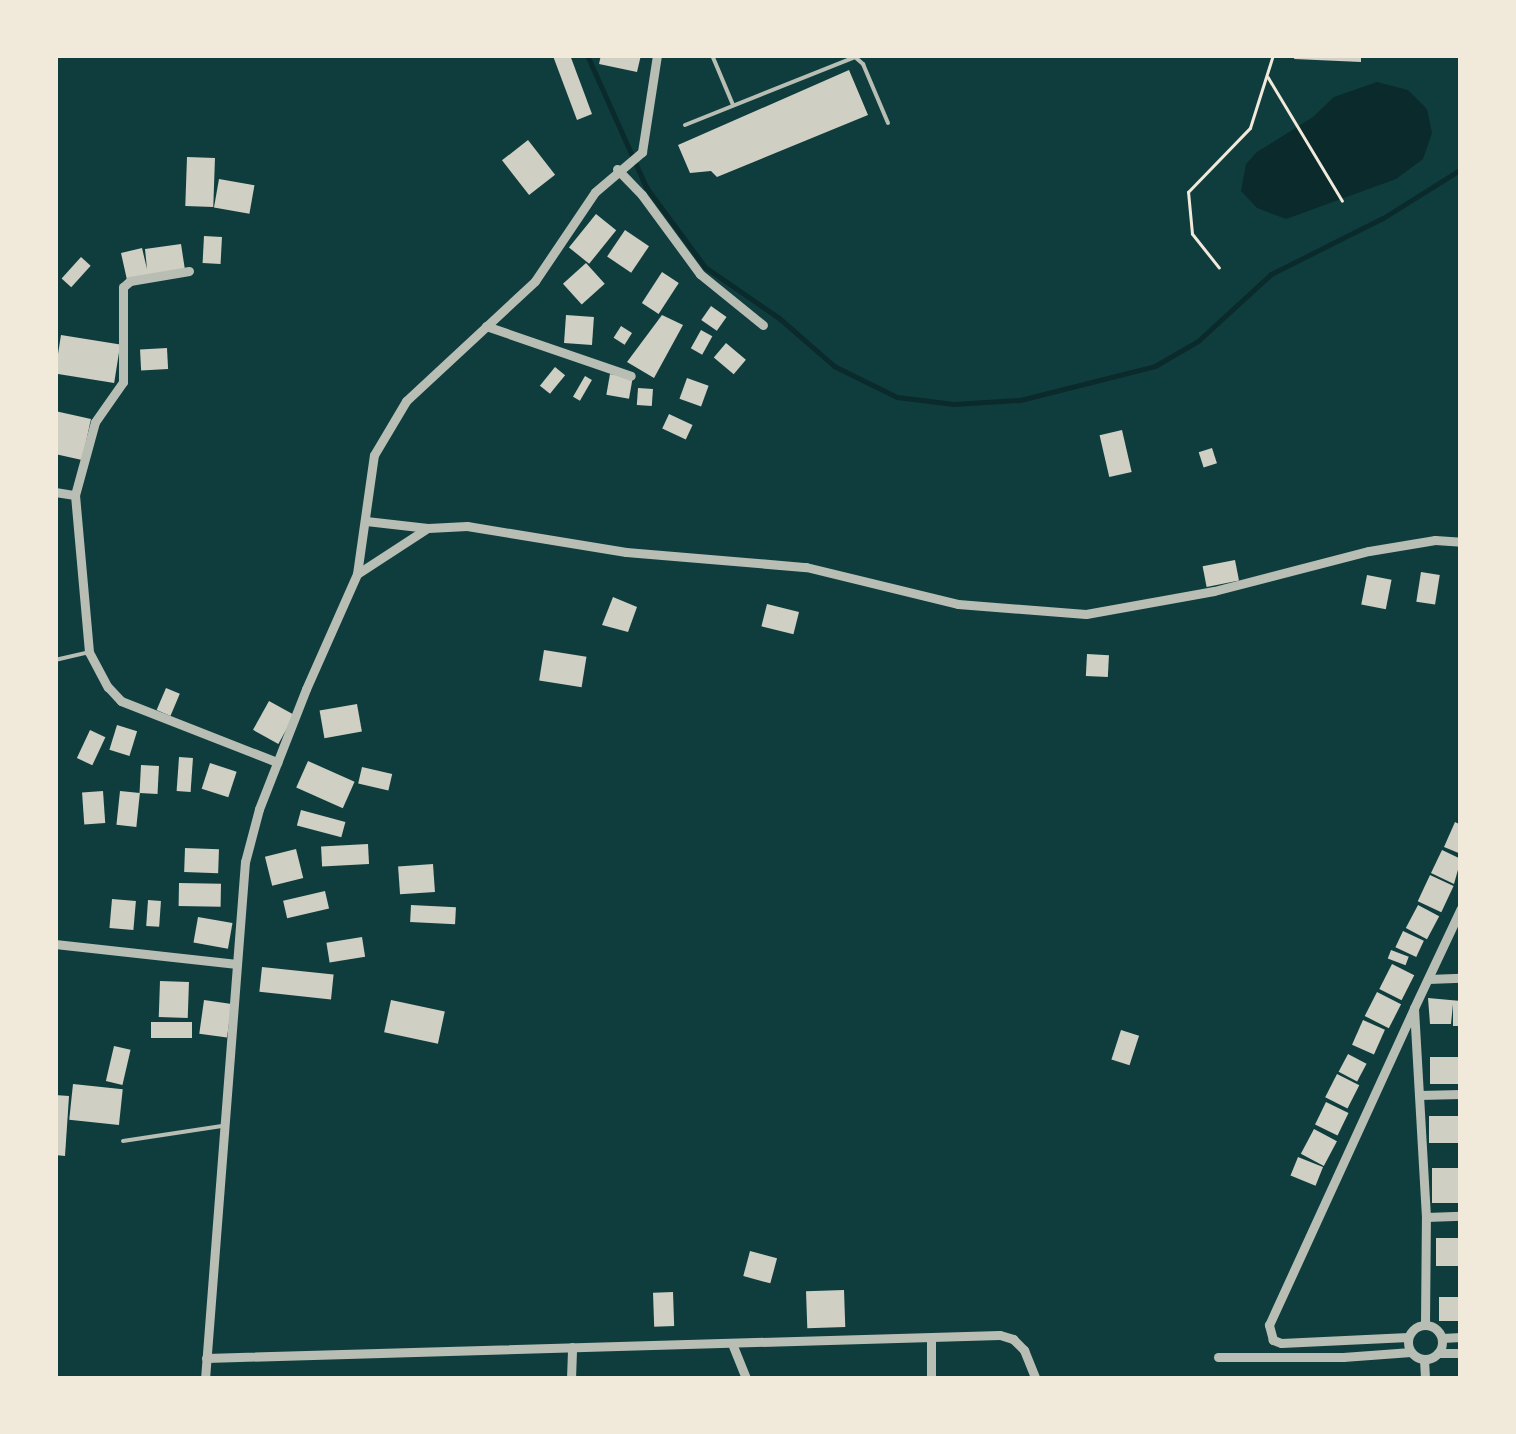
<!DOCTYPE html>
<html>
<head>
<meta charset="utf-8">
<style>
	body { margin:0 }
	#map { position:relative; width:1516px; height:1434px; overflow:hidden; background:#0f3d3e; font-family:Cabin,sans-serif }
	div>[style] { position:absolute }
	[style*='--x'] { left:calc(var(--x)*1px); top:calc(var(--y)*1px); width:calc(var(--w)*1px); rotate:calc(var(--a)*1deg) }
	.water>* { inset:0; background:#0a2a2b }
	.stream>* { height:5px; margin:-2.5px; padding:0 2.5px; transform-origin:2.5px; border-radius:2.5px; background:#0a2a2b }
	.building>* { inset:0; background:#cfcfc3; transform-origin:0 0 }
	.path>* { height:2.5px; margin:-1.25px; padding:0 1.25px; transform-origin:1.25px; border-radius:1.25px; background:#f1e9da }
	.service>* { height:4px; margin:-2px; padding:0 2px; transform-origin:2px; border-radius:2px; background:#b8beb3 }
	.minor>* { height:9px; margin:-4.5px; padding:0 4.5px; transform-origin:4.5px; border-radius:4.5px; background:#b8beb3 }
	.minor>.ring { margin:-4.5px; padding:0; box-sizing:content-box; background:none; border:9px solid #b8beb3; border-radius:50% }
	span { translate:-50% -50%; white-space:nowrap; text-align:center; line-height:1.15; -webkit-text-stroke:8px #f1e9da; paint-order:stroke }
	.frame { position:absolute; inset:0; border:58px solid #f1e9da; pointer-events:none }
</style>
</head>
<body>
<div id="map">
	<div class="water">
		<div style="clip-path:polygon(1377px 82px,1408px 90px,1427px 109px,1432px 133px,1423px 159px,1396px 179px,1286px 219px,1257px 208px,1241px 191px,1246px 164px,1257px 152px,1313px 117px,1334px 97px)"></div>
	</div>
	<div class="stream">
		<div style="--x:587;--y:55;--w:145;--a:65.9"></div>
		<div style="--x:646;--y:187;--w:99;--a:53.6"></div>
		<div style="--x:705;--y:267;--w:90;--a:34.6"></div>
		<div style="--x:779;--y:318;--w:73;--a:41.1"></div>
		<div style="--x:834;--y:366;--w:70;--a:26.2"></div>
		<div style="--x:897;--y:397;--w:57;--a:7"></div>
		<div style="--x:954;--y:404;--w:66;--a:-3.5"></div>
		<div style="--x:1020;--y:400;--w:139;--a:-14.1"></div>
		<div style="--x:1155;--y:366;--w:50;--a:-30.2"></div>
		<div style="--x:1198;--y:341;--w:99;--a:-42.5"></div>
		<div style="--x:1271;--y:274;--w:125;--a:-26.6"></div>
		<div style="--x:1383;--y:218;--w:92;--a:-32.1"></div>
	</div>
	<div class="building">
		<div style="clip-path:polygon(557px 55px,570px 55px,592px 114px,577px 120px,553px 56px)"></div>
		<div style="clip-path:polygon(601px 55px,641px 55px,637px 72px,599px 64px)"></div>
		<div style="clip-path:polygon(1295px 55px,1361px 55px,1361px 62px,1294px 59px)"></div>
		<div style="clip-path:polygon(849px 70px,868px 115px,717px 177px,711px 171px,690px 173px,678px 145px)"></div>
		<div style="left:528px;top:140px;width:44px;height:33px;rotate:52deg"></div>
		<div style="left:187px;top:157px;width:28px;height:49px;rotate:2deg"></div>
		<div style="left:219px;top:179px;width:36px;height:29px;rotate:10deg"></div>
		<div style="left:596px;top:214px;width:26px;height:43px;rotate:39deg"></div>
		<div style="left:625px;top:230px;width:29px;height:32px;rotate:34deg"></div>
		<div style="left:204px;top:236px;width:18px;height:27px;rotate:3deg"></div>
		<div style="clip-path:polygon(181px 244px,185px 270px,127px 280px,121px 253px,142px 248px,147px 269px,145px 249px)"></div>
		<div style="left:81px;top:257px;width:13px;height:29px;rotate:42deg"></div>
		<div style="left:586px;top:263px;width:28px;height:31px;rotate:48deg"></div>
		<div style="left:662px;top:272px;width:20px;height:37px;rotate:33deg"></div>
		<div style="left:711px;top:306px;width:19px;height:17px;rotate:35deg"></div>
		<div style="left:566px;top:315px;width:28px;height:28px;rotate:4deg"></div>
		<div style="clip-path:polygon(662px 315px,683px 325px,654px 378px,627px 362px)"></div>
		<div style="left:621px;top:326px;width:13px;height:14px;rotate:32deg"></div>
		<div style="left:701px;top:330px;width:13px;height:21px;rotate:29deg"></div>
		<div style="left:61px;top:335px;width:60px;height:39px;rotate:9deg"></div>
		<div style="left:726px;top:343px;width:26px;height:19px;rotate:40deg"></div>
		<div style="left:167px;top:348px;width:21px;height:27px;rotate:87deg"></div>
		<div style="left:555px;top:367px;width:13px;height:24px;rotate:39deg"></div>
		<div style="left:610px;top:374px;width:23px;height:21px;rotate:10deg"></div>
		<div style="left:585px;top:376px;width:8px;height:24px;rotate:30deg"></div>
		<div style="left:687px;top:378px;width:23px;height:22px;rotate:20deg"></div>
		<div style="left:638px;top:388px;width:15px;height:17px;rotate:4deg"></div>
		<div style="clip-path:polygon(55px 411px,91px 419px,82px 460px,55px 454px)"></div>
		<div style="left:669px;top:414px;width:26px;height:16px;rotate:25deg"></div>
		<div style="left:1122px;top:430px;width:43px;height:23px;rotate:77deg"></div>
		<div style="left:1212px;top:448px;width:16px;height:14px;rotate:72deg"></div>
		<div style="left:1235px;top:560px;width:21px;height:33px;rotate:79deg"></div>
		<div style="left:1421px;top:572px;width:19px;height:30px;rotate:9deg"></div>
		<div style="left:1367px;top:575px;width:25px;height:30px;rotate:11deg"></div>
		<div style="clip-path:polygon(613px 597px,637px 607px,628px 632px,602px 625px)"></div>
		<div style="left:767px;top:604px;width:33px;height:23px;rotate:14deg"></div>
		<div style="left:544px;top:650px;width:43px;height:31px;rotate:9deg"></div>
		<div style="left:1087px;top:654px;width:22px;height:22px;rotate:3deg"></div>
		<div style="left:166px;top:688px;width:15px;height:24px;rotate:23deg"></div>
		<div style="left:269px;top:701px;width:29px;height:33px;rotate:29deg"></div>
		<div style="left:357px;top:704px;width:28px;height:38px;rotate:80deg"></div>
		<div style="left:117px;top:725px;width:21px;height:26px;rotate:17deg"></div>
		<div style="left:90px;top:730px;width:17px;height:31px;rotate:25deg"></div>
		<div style="left:179px;top:757px;width:14px;height:34px;rotate:4deg"></div>
		<div style="left:308px;top:761px;width:51px;height:29px;rotate:24deg"></div>
		<div style="left:210px;top:763px;width:28px;height:27px;rotate:18deg"></div>
		<div style="left:141px;top:765px;width:18px;height:28px;rotate:3deg"></div>
		<div style="left:362px;top:767px;width:31px;height:17px;rotate:13deg"></div>
		<div style="left:103px;top:791px;width:32px;height:21px;rotate:86deg"></div>
		<div style="left:120px;top:791px;width:20px;height:34px;rotate:6deg"></div>
		<div style="left:301px;top:810px;width:46px;height:16px;rotate:15deg"></div>
		<div style="clip-path:polygon(1455px 822px,1461px 825px,1461px 854px,1444px 847px)"></div>
		<div style="left:368px;top:844px;width:20px;height:47px;rotate:87deg"></div>
		<div style="left:185px;top:848px;width:34px;height:24px;rotate:2deg"></div>
		<div style="left:296px;top:849px;width:30px;height:32px;rotate:76deg"></div>
		<div style="clip-path:polygon(1442px 850px,1461px 859px,1454px 884px,1431px 873px)"></div>
		<div style="left:433px;top:864px;width:28px;height:35px;rotate:86deg"></div>
		<div style="left:1430px;top:875px;width:26px;height:29px;rotate:25deg"></div>
		<div style="left:179px;top:883px;width:42px;height:23px;rotate:1deg"></div>
		<div style="left:325px;top:891px;width:18px;height:43px;rotate:77deg"></div>
		<div style="left:112px;top:899px;width:24px;height:29px;rotate:5deg"></div>
		<div style="left:148px;top:900px;width:13px;height:26px;rotate:4deg"></div>
		<div style="left:411px;top:905px;width:45px;height:17px;rotate:3deg"></div>
		<div style="left:1418px;top:905px;width:24px;height:26px;rotate:28deg"></div>
		<div style="left:198px;top:917px;width:35px;height:26px;rotate:10deg"></div>
		<div style="left:1403px;top:931px;width:23px;height:18px;rotate:25deg"></div>
		<div style="left:362px;top:937px;width:20px;height:36px;rotate:81deg"></div>
		<div style="left:1391px;top:950px;width:19px;height:9px;rotate:21deg"></div>
		<div style="left:1392px;top:964px;width:25px;height:28px;rotate:27deg"></div>
		<div style="left:262px;top:967px;width:72px;height:25px;rotate:6deg"></div>
		<div style="left:160px;top:981px;width:29px;height:36px;rotate:2deg"></div>
		<div style="left:1377px;top:992px;width:27px;height:27px;rotate:27deg"></div>
		<div style="clip-path:polygon(1428px 998px,1461px 1001px,1461px 1026px,1453px 1026px,1453px 1004px,1451px 1024px,1430px 1024px)"></div>
		<div style="left:204px;top:1000px;width:28px;height:34px;rotate:8deg"></div>
		<div style="left:391px;top:1000px;width:55px;height:33px;rotate:12deg"></div>
		<div style="left:1363px;top:1020px;width:24px;height:27px;rotate:24deg"></div>
		<div style="left:151px;top:1022px;width:41px;height:16px"></div>
		<div style="left:1121px;top:1030px;width:19px;height:31px;rotate:18deg"></div>
		<div style="left:114px;top:1046px;width:17px;height:36px;rotate:13deg"></div>
		<div style="left:1348px;top:1054px;width:21px;height:20px;rotate:28deg"></div>
		<div style="left:1430px;top:1057px;width:31px;height:27px"></div>
		<div style="left:1337px;top:1074px;width:25px;height:26px;rotate:27deg"></div>
		<div style="left:73px;top:1084px;width:50px;height:36px;rotate:6deg"></div>
		<div style="clip-path:polygon(55px 1095px,69px 1096px,65px 1156px,55px 1155px)"></div>
		<div style="left:1326px;top:1102px;width:25px;height:25px;rotate:26deg"></div>
		<div style="left:1461px;top:1116px;width:27px;height:32px;rotate:90deg"></div>
		<div style="left:1314px;top:1129px;width:26px;height:28px;rotate:28deg"></div>
		<div style="left:1298px;top:1157px;width:27px;height:20px;rotate:22deg"></div>
		<div style="left:1432px;top:1168px;width:29px;height:35px"></div>
		<div style="left:1436px;top:1238px;width:25px;height:28px"></div>
		<div style="left:750px;top:1251px;width:28px;height:26px;rotate:15deg"></div>
		<div style="left:844px;top:1290px;width:37px;height:38px;rotate:88deg"></div>
		<div style="left:673px;top:1292px;width:34px;height:20px;rotate:88deg"></div>
		<div style="left:1439px;top:1297px;width:22px;height:24px"></div>
	</div>
	<div class="path">
		<div style="--x:1268;--y:77;--w:144;--a:59"></div>
		<div style="--x:1219;--y:268;--w:43;--a:-128.5"></div>
		<div style="--x:1192;--y:234;--w:42;--a:-95.4"></div>
		<div style="--x:1188;--y:192;--w:89;--a:-45.9"></div>
		<div style="--x:1250;--y:128;--w:77;--a:-72.5"></div>
	</div>
	<div class="service">
		<div style="--x:712;--y:55;--w:54;--a:67.2"></div>
		<div style="--x:685;--y:125;--w:183;--a:-21.8"></div>
		<div style="--x:855;--y:57;--w:11;--a:41"></div>
		<div style="--x:863;--y:64;--w:64;--a:67"></div>
		<div style="--x:55;--y:660;--w:35;--a:-13"></div>
		<div style="--x:123;--y:1141;--w:100;--a:-8.6"></div>
	</div>
	<div class="minor">
		<div style="--x:617;--y:169;--w:36;--a:46"></div>
		<div style="--x:642;--y:195;--w:98;--a:53.7"></div>
		<div style="--x:700;--y:274;--w:81;--a:39"></div>
		<div style="--x:189;--y:271;--w:60;--a:170.4"></div>
		<div style="--x:130;--y:281;--w:9;--a:139"></div>
		<div style="--x:123;--y:287;--w:95;--a:90"></div>
		<div style="--x:123;--y:382;--w:49;--a:125"></div>
		<div style="--x:95;--y:422;--w:76;--a:105.3"></div>
		<div style="--x:75;--y:495;--w:158;--a:84.9"></div>
		<div style="--x:89;--y:652;--w:40;--a:62"></div>
		<div style="--x:108;--y:687;--w:19;--a:47"></div>
		<div style="--x:121;--y:701;--w:168;--a:21.4"></div>
		<div style="--x:486;--y:326;--w:153;--a:19"></div>
		<div style="--x:55;--y:492;--w:20;--a:9"></div>
		<div style="--x:366;--y:521;--w:62;--a:6.4"></div>
		<div style="--x:428;--y:528;--w:39;--a:-3"></div>
		<div style="--x:467;--y:526;--w:161;--a:9.3"></div>
		<div style="--x:626;--y:552;--w:181;--a:4.8"></div>
		<div style="--x:806;--y:567;--w:156;--a:13.7"></div>
		<div style="--x:958;--y:604;--w:128;--a:4.5"></div>
		<div style="--x:1086;--y:614;--w:130;--a:-10.2"></div>
		<div style="--x:1214;--y:591;--w:160;--a:-14.5"></div>
		<div style="--x:1369;--y:551;--w:67;--a:-9.5"></div>
		<div style="--x:1435;--y:540;--w:26;--a:4"></div>
		<div style="--x:357;--y:574;--w:82;--a:-33.1"></div>
		<div style="--x:55;--y:944;--w:183;--a:6.3"></div>
		<div style="--x:1428;--y:979;--w:33;--a:-2"></div>
		<div style="--x:1419;--y:1095;--w:42;--a:-1.4"></div>
		<div style="--x:1426;--y:1217;--w:35;--a:-2"></div>
		<div style="--x:1425;--y:1324;--w:107;--a:-89.5"></div>
		<div style="--x:1426;--y:1217;--w:209;--a:-93.3"></div>
		<div style="--x:1414;--y:1008;--w:110;--a:-64.8"></div>
		<div class="ring" style="left:1408px;top:1325px;width:25px;height:25px"></div>
		<div style="--x:1408;--y:1337;--w:127;--a:177.3"></div>
		<div style="--x:1281;--y:1343;--w:9;--a:-159"></div>
		<div style="--x:1273;--y:1340;--w:16;--a:-105"></div>
		<div style="--x:1269;--y:1325;--w:349;--a:-65.4"></div>
		<div style="--x:1442;--y:1338;--w:19;--a:-3"></div>
		<div style="--x:931;--y:1339;--w:40;--a:90"></div>
		<div style="--x:733;--y:1346;--w:35;--a:68"></div>
		<div style="--x:1438;--y:1353;--w:23;--a:0"></div>
		<div style="--x:1218;--y:1357;--w:125;--a:0"></div>
		<div style="--x:1343;--y:1357;--w:68;--a:-4.2"></div>
		<div style="--x:206;--y:1358;--w:794;--a:-1.66"></div>
		<div style="--x:1000;--y:1335;--w:14;--a:17"></div>
		<div style="--x:1013;--y:1339;--w:16;--a:45"></div>
		<div style="--x:1024;--y:1350;--w:31;--a:68"></div>
		<div style="--x:1424;--y:1359;--w:20;--a:87"></div>
		<div style="--x:205;--y:1379;--w:519;--a:-85.58"></div>
		<div style="--x:245;--y:862;--w:55;--a:-75.2"></div>
		<div style="--x:259;--y:809;--w:129;--a:-68.6"></div>
		<div style="--x:306;--y:689;--w:126;--a:-66.1"></div>
		<div style="--x:357;--y:574;--w:120;--a:-81.9"></div>
		<div style="--x:374;--y:455;--w:63;--a:-59.3"></div>
		<div style="--x:406;--y:401;--w:176;--a:-42.9"></div>
		<div style="--x:535;--y:281;--w:107;--a:-56"></div>
		<div style="--x:595;--y:192;--w:62;--a:-40.4"></div>
		<div style="--x:642;--y:152;--w:98;--a:-81.2"></div>
		<div style="--x:571;--y:1379;--w:32;--a:-88"></div>
	</div>
	<div class="frame"></div>
</div>
</body>
</html>
